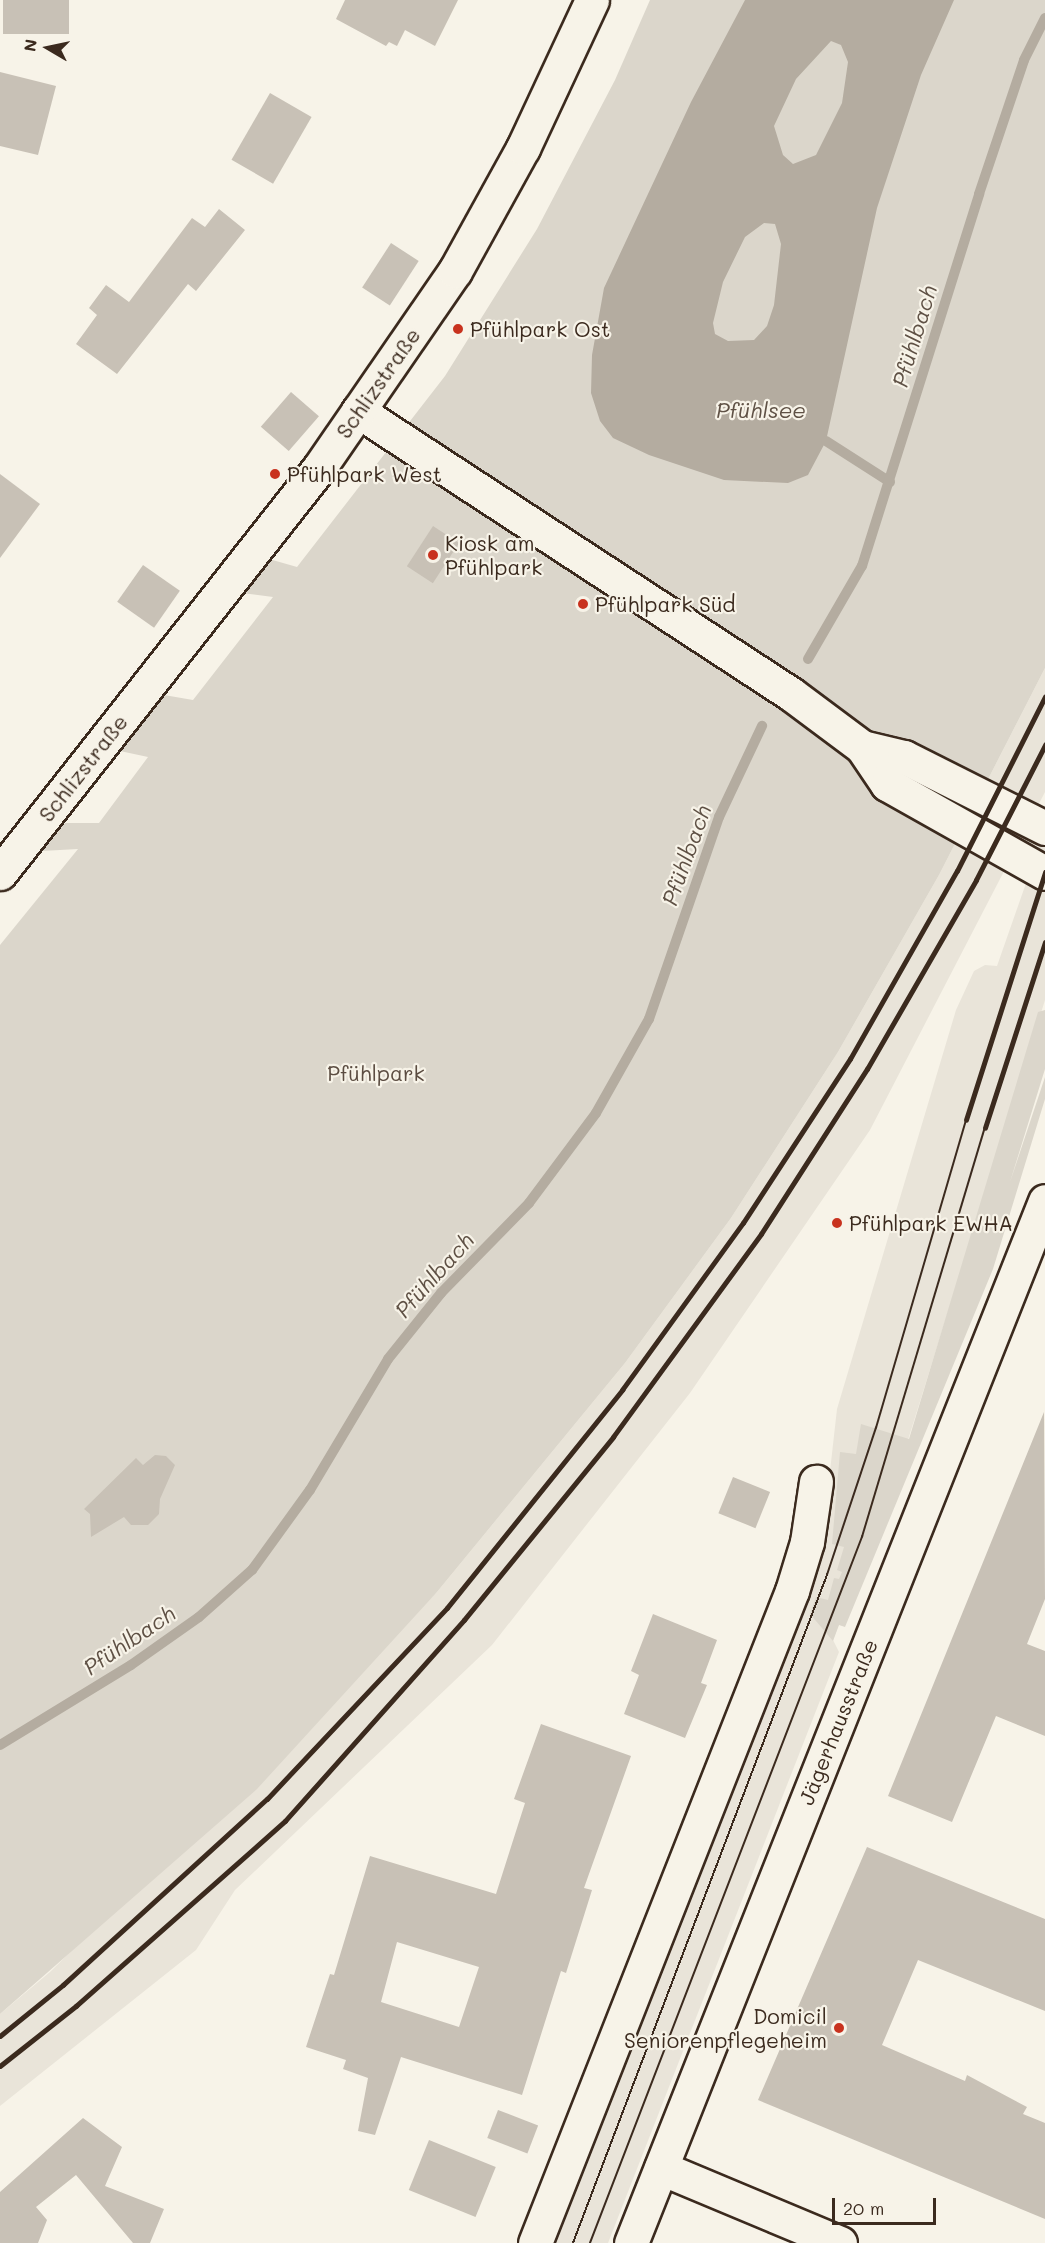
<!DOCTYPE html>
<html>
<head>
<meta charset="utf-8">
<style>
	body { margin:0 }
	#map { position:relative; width:1045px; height:2243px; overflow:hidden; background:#f7f3e8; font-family:Mali,sans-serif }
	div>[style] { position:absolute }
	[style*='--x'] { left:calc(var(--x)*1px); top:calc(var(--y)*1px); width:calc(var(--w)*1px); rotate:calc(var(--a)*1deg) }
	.built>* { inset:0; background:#e9e4d9 }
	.green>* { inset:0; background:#dbd6cb }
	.water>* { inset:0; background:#b4aca0 }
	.stream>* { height:10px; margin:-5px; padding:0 5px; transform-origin:5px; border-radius:5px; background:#b4aca0 }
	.building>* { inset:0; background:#c8c1b6; transform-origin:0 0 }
	.roads { filter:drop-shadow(2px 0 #3b2a1e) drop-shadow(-2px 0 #3b2a1e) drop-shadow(0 2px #3b2a1e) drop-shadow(0 -2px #3b2a1e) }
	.minor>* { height:33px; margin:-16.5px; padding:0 16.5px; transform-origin:16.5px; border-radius:16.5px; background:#f7f3e8 }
	.tertiary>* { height:33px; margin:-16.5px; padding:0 16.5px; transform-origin:16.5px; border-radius:16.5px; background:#f7f3e8 }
	.tram>* { height:1.5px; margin:-0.75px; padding:0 0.75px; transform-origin:0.75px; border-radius:0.75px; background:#3b2a1e }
	.rail>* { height:4.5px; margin:-2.25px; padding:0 2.25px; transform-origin:2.25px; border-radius:2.25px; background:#3b2a1e }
	.dots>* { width:16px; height:16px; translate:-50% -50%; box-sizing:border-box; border:3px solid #f7f3e8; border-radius:50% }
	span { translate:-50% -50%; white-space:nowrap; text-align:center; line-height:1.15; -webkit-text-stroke:4.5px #f7f3e8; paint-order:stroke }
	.poi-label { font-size:21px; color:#3b2a1e }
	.left { translate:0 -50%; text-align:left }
	.right { translate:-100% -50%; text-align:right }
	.street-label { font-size:21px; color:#3b2a1e }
	.park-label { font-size:21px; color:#5b4c41 }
	.water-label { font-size:22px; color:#5f5145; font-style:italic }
	.north { position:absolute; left:18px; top:18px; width:60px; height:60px; -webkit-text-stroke:4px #f7f3e8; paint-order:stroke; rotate:279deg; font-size:16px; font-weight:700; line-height:24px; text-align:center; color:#3b2a1e }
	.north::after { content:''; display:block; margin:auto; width:21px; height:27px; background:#3b2a1e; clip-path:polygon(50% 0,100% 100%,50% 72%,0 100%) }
	.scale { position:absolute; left:832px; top:2198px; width:104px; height:27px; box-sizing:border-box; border:3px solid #3b2a1e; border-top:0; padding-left:8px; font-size:18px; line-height:21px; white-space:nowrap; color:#3b2a1e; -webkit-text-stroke:4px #f7f3e8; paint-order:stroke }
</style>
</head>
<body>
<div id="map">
	<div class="built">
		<div style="clip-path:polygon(1045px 668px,1045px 792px,870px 1130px,690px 1393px,492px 1645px,235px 1890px,196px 1950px,0 2106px,0 2014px,50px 1972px,437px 1592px,625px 1363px,731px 1218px,838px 1052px,939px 875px)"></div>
		<div style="clip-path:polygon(1045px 829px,1045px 1000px,908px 1440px,833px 1640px,839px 1652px,608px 2243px,551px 2243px,829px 1480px,837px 1409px,956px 1010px,974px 971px,985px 965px,997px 966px)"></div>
	</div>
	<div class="green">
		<div style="clip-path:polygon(650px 0,1045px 0,1045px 668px,939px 875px,838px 1052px,731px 1218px,625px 1363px,437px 1592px,257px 1789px,0 2014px,0 945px,78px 849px,42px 851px,65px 823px,99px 823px,148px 757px,120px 751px,164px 695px,193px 700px,273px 597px,242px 593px,269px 559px,297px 567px,445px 376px,537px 229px,615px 80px)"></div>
		<div style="clip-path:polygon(1045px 1010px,1045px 1069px,1010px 1182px,1045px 1077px,1045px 1099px,993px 1269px,845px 1627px,839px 1625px,833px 1641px,810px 1614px,816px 1597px,828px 1600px,834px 1578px,839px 1579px,842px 1572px,837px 1570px,844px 1547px,832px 1544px,840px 1452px,856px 1454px,861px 1424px,909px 1439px,1038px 1012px)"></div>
	</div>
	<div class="water">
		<div style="clip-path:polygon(evenodd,745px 0,954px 0,921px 75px,877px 208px,826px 441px,808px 475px,788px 483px,724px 480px,649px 455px,613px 438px,600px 421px,591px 393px,592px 355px,604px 288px,691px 102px,745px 0,831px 41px,841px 45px,848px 62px,842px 103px,816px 155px,793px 164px,783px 155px,774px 126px,796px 79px,831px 41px,745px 0,764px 223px,775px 224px,781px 244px,774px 305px,767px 326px,754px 340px,728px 341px,715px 334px,713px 323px,723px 282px,745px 237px,764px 223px)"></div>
	</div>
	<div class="stream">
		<div style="--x:826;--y:441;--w:76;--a:32.6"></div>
		<div style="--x:808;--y:659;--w:108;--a:-59.9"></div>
		<div style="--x:862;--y:566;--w:390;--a:-72.5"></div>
		<div style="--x:979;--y:194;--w:141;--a:-71.4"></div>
		<div style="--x:1024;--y:60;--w:47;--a:-63.4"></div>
		<div style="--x:0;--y:1745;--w:153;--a:-31.4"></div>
		<div style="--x:131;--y:1665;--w:83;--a:-35.2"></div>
		<div style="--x:199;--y:1617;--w:71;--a:-41.6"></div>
		<div style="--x:252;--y:1570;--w:99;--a:-54.1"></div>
		<div style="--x:310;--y:1490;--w:152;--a:-59.2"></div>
		<div style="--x:388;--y:1359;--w:85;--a:-51.2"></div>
		<div style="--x:441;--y:1293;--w:126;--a:-45.6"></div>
		<div style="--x:529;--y:1203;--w:112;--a:-53.3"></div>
		<div style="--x:596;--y:1113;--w:108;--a:-60.6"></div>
		<div style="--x:649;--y:1019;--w:214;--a:-70.9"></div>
		<div style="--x:719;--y:817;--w:101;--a:-64.7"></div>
	</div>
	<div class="building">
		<div style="left:3px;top:0;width:66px;height:34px"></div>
		<div style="clip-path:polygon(345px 0,458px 0,435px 46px,405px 30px,397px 46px,389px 42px,386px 46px,336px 19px)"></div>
		<div style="clip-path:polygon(0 72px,56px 86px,38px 155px,0 146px)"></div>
		<div style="left:270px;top:93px;width:48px;height:77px;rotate:30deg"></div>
		<div style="clip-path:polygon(219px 209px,245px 230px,196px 291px,188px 284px,117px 374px,76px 344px,97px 315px,89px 308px,106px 285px,129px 302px,192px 218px,205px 227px)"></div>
		<div style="left:391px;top:243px;width:33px;height:53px;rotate:33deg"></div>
		<div style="left:291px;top:392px;width:37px;height:46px;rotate:41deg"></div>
		<div style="clip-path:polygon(0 474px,40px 504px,0 558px)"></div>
		<div style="left:433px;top:526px;width:31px;height:48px;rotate:33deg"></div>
		<div style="left:143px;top:565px;width:45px;height:45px;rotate:35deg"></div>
		<div style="clip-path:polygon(1044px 1412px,1045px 1599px,1027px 1644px,1045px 1651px,1045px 1736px,996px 1716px,952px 1822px,888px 1796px)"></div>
		<div style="clip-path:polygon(155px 1455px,166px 1456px,175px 1465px,160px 1499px,159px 1514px,148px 1525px,131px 1525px,124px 1517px,91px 1537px,90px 1514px,84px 1509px,136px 1458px,143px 1465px)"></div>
		<div style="left:733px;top:1477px;width:40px;height:39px;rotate:22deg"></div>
		<div style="clip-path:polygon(653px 1614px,717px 1640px,701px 1683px,707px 1685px,685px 1738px,624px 1714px,639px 1675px,631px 1671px)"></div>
		<div style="clip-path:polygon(evenodd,541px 1724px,631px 1756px,584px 1888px,592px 1890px,566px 1973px,561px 1971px,522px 2095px,401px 2057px,375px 2135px,358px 2131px,368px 2078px,343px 2069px,346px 2060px,306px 2047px,330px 1974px,334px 1975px,370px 1856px,496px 1894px,525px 1803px,514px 1799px,541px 1724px,397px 1942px,479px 1967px,459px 2027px,381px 2002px,397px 1942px)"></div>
		<div style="clip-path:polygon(867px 1847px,1045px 1919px,1045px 2011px,918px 1960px,882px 2045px,965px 2081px,967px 2075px,1027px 2107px,1023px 2114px,1045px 2123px,1045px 2219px,758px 2100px)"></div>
		<div style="left:498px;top:2110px;width:43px;height:30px;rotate:21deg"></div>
		<div style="clip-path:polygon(83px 2118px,122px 2147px,105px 2186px,164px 2209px,150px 2243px,133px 2243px,76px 2175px,36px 2207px,47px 2220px,38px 2243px,0 2243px,0 2192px)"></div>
		<div style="left:429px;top:2140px;width:72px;height:54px;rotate:22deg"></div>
	</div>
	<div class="roads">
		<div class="minor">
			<div style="--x:358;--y:411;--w:517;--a:33.17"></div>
			<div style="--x:791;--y:694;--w:89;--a:36.7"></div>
			<div style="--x:862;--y:747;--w:45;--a:56"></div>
			<div style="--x:887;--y:784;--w:181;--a:29.4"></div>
			<div style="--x:862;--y:747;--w:43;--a:13.4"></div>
			<div style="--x:904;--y:757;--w:158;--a:26.7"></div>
			<div style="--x:0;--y:873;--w:516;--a:-51.77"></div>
			<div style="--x:319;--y:468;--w:239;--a:-55.4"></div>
			<div style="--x:455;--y:271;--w:141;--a:-61.1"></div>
			<div style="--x:523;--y:148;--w:163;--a:-65"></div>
			<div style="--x:661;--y:2168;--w:194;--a:22.7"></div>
			<div style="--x:535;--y:2243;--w:701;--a:-68.49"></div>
			<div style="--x:792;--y:1591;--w:51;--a:-73"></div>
			<div style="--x:807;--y:1542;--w:61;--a:-81.5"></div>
		</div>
		<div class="tertiary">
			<div style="--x:631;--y:2243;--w:1121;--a:-68.33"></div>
		</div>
	</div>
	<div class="tram">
		<div style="--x:573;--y:2243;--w:715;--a:-69.18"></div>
		<div style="--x:827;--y:1575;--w:155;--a:-71.6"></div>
		<div style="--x:876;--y:1428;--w:321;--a:-73.7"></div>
		<div style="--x:590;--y:2243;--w:757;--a:-68.93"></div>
		<div style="--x:862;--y:1537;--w:427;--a:-73.3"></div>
	</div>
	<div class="rail">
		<div style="--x:966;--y:1120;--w:260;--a:-72.3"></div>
		<div style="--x:985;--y:1128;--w:195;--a:-72.1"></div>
		<div style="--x:0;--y:2036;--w:81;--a:-39"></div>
		<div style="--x:63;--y:1985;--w:276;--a:-42.4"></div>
		<div style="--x:267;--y:1799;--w:262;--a:-46.7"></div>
		<div style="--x:447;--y:1608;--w:280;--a:-51.2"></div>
		<div style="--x:622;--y:1390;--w:206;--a:-54.1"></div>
		<div style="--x:743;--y:1223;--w:196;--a:-56.9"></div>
		<div style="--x:850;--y:1059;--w:216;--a:-60.4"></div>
		<div style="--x:957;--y:871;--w:195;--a:-63.2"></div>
		<div style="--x:0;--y:2066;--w:97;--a:-38.3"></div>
		<div style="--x:76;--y:2006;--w:279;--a:-41.5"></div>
		<div style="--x:285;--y:1821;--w:269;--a:-48.3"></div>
		<div style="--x:464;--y:1620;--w:236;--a:-50.8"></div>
		<div style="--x:613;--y:1437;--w:251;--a:-53.9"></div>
		<div style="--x:761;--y:1234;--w:196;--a:-57.3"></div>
		<div style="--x:867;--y:1069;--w:218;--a:-60"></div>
		<div style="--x:976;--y:880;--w:152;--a:-62.9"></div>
	</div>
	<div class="dots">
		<div style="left:458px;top:329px;background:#c8321e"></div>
		<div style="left:275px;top:474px;background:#c8321e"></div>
		<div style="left:433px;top:555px;background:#c8321e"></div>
		<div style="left:583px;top:604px;background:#c8321e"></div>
		<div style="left:837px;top:1223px;background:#c8321e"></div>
		<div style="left:839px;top:2028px;background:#c8321e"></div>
	</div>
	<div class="poi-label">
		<span class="left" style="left:470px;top:329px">Pfühlpark Ost</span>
		<span class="left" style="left:287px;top:474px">Pfühlpark West</span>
		<span class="left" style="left:445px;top:555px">Kiosk am<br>Pfühlpark</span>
		<span class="left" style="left:595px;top:604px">Pfühlpark Süd</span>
		<span class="left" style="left:849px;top:1223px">Pfühlpark EWHA</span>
		<span class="right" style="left:827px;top:2028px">Domicil<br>Seniorenpflegeheim</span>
	</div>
	<div class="street-label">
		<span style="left:378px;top:383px;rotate:-55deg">Schlizstraße</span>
		<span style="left:83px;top:768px;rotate:-52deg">Schlizstraße</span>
		<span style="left:838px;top:1722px;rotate:-68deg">Jägerhausstraße</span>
	</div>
	<div class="park-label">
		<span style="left:376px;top:1073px">Pfühlpark</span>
	</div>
	<div class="water-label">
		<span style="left:914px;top:336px;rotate:-73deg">Pfühlbach</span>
		<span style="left:761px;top:410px">Pfühlsee</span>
		<span style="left:686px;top:855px;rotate:-70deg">Pfühlbach</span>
		<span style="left:434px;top:1275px;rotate:-48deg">Pfühlbach</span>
		<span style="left:129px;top:1640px;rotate:-34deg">Pfühlbach</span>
	</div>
	<div class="north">N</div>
	<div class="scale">20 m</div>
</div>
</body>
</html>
